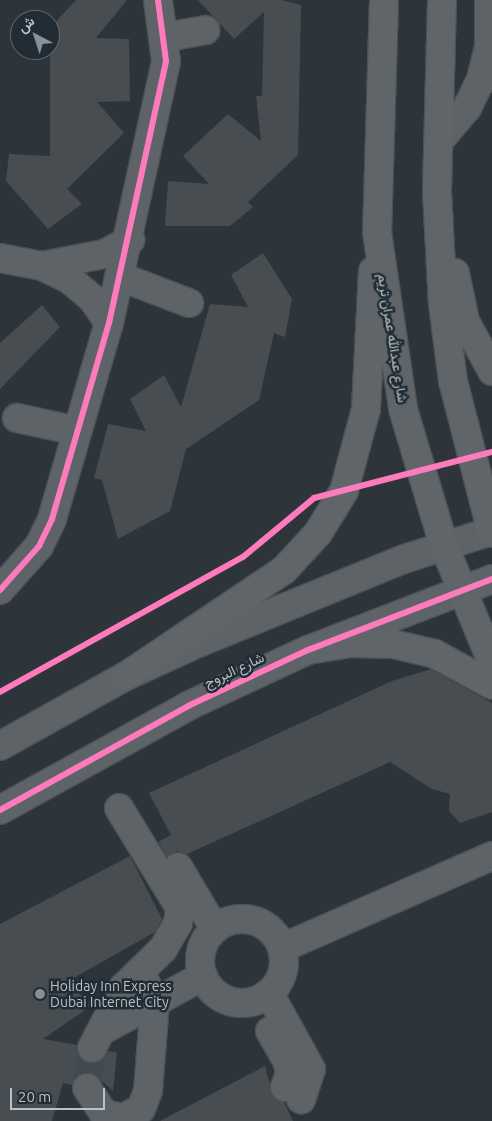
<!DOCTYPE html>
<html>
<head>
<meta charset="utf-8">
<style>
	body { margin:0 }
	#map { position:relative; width:492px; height:1121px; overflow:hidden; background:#2e353a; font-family:Ubuntu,Vazirmatn,sans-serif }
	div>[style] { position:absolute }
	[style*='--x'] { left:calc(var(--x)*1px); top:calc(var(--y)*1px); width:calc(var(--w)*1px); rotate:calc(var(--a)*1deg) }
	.building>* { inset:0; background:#474d51 }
	.minor-tunnel>* { height:28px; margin-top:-14px; transform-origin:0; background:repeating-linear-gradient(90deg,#434a4f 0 28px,transparent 0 42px) }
	.roads { filter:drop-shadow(1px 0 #4c5154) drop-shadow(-1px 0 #4c5154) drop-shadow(0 1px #4c5154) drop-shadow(0 -1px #4c5154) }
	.minor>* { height:28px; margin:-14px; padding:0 14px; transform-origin:14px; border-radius:14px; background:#5e6368 }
	.minor>.ring { margin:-14px; padding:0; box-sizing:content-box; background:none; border:28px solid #5e6368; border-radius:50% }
	.major>* { height:28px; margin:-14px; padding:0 14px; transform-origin:14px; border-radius:14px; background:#60656a }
	.cycleway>* { height:6px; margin:-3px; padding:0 3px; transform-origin:3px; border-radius:3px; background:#fd7abc }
	.dots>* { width:14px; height:14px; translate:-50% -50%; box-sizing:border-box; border:2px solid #212c34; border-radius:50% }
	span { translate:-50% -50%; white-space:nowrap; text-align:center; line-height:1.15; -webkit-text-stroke:5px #212c34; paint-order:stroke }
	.street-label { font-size:14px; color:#b9c2c9 }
	.poi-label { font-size:14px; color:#b9c2c9 }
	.left { translate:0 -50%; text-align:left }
	.north { position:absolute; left:10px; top:10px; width:50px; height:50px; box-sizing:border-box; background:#212c34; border:1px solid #5e6870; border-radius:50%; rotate:320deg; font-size:14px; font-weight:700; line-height:20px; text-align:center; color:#b9c2c9 }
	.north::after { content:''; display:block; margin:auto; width:18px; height:22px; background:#889197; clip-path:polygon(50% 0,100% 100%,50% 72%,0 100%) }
	.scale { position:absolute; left:10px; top:1088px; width:95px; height:22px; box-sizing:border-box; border:2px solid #b9c2c9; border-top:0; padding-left:6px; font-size:15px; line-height:18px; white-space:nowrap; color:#b9c2c9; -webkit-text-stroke:4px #212c34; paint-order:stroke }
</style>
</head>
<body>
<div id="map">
	<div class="building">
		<div style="clip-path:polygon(76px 0,127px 0,96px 38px,129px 39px,130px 101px,97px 102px,124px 133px,67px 189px,82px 204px,48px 229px,6px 181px,9px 154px,50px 156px,50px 28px)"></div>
		<div style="clip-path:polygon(198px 0,281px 0,301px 5px,298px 155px,248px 202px,253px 207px,230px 226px,165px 226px,168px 181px,209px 184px,183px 156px,228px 114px,261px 141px,256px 96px,262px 96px,264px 12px,234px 39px)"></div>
		<div style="clip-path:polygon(263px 253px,292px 299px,285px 337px,274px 333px,259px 400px,186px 449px,170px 511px,118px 539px,102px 480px,94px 478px,108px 424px,146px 431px,130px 399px,164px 375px,181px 407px,210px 304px,248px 307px,231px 275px)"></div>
		<div style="clip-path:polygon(42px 305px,60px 327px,0 389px,0 343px)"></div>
		<div style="clip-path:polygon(431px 669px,492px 703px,492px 812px,460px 823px,449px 811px,450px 794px,432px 789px,390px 762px,187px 854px,177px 851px,167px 857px,158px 842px,171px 835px,149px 793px,392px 681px)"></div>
		<div style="clip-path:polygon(130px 856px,162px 919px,155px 932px,68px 981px,91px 1006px,43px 1039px,77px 1045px,79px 1057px,92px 1064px,108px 1051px,117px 1052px,113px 1091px,94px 1074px,86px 1072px,72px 1085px,63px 1083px,52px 1121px,0 1121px,0 924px)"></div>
		<div style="clip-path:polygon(265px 1066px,273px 1097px,284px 1102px,293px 1121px,160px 1121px)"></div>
	</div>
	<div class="minor-tunnel">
		<div style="--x:87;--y:1088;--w:40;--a:-82.9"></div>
	</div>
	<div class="roads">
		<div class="minor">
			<div style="--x:166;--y:37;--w:40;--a:-10"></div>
			<div style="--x:438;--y:142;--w:45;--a:-49.5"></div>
			<div style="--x:467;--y:108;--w:32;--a:-64"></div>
			<div style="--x:481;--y:79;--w:32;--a:-76"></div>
			<div style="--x:489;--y:48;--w:48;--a:-90"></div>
			<div style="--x:0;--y:258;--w:43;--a:10.8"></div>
			<div style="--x:42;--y:266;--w:30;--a:26"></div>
			<div style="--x:69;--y:279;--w:30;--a:40"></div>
			<div style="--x:92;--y:298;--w:30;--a:56"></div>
			<div style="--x:42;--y:266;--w:63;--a:-11"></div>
			<div style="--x:104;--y:254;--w:30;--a:-28"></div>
			<div style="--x:121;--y:277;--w:73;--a:20.9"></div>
			<div style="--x:17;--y:418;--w:61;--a:12.2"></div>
			<div style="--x:0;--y:590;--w:59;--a:-48.4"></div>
			<div style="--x:39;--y:546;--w:30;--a:-64"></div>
			<div style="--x:52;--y:519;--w:204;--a:-73.8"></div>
			<div style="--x:109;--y:323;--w:268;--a:-77.7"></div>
			<div style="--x:166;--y:61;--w:62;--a:-97.5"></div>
			<div style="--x:0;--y:746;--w:144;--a:-29.1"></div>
			<div style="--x:126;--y:676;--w:79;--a:-24.6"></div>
			<div style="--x:198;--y:643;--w:222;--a:-22.2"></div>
			<div style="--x:404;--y:559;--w:92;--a:-17.7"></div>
			<div style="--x:0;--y:810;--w:217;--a:-28.9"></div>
			<div style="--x:190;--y:705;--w:130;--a:-25"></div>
			<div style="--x:308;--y:650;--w:197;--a:-21.1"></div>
			<div style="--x:178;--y:867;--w:72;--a:59.2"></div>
			<div class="ring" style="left:200px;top:919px;width:56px;height:56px"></div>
			<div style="--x:282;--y:948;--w:229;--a:-23.7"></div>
			<div style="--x:269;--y:993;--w:87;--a:61.1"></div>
			<div style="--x:311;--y:1069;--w:32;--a:108"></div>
			<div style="--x:101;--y:1031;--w:116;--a:-28.3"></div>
			<div style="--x:270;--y:1031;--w:34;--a:60"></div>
			<div style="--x:287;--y:1060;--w:13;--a:77"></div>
			<div style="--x:290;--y:1073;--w:15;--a:110"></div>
			<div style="--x:92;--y:1048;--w:68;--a:-62.7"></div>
			<div style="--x:123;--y:988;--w:56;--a:-44.3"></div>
			<div style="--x:163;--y:949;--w:30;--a:-60"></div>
			<div style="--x:178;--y:923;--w:15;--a:-82"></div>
			<div style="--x:180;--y:908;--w:117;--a:-121.4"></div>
			<div style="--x:87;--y:1088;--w:31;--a:57"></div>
			<div style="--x:104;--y:1114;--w:19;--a:12"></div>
			<div style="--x:123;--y:1118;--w:20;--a:-27"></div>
			<div style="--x:141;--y:1109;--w:19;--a:-69"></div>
			<div style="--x:148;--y:1091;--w:89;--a:-85.5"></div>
			<div style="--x:155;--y:1002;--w:34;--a:-116"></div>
		</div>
		<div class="major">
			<div style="--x:384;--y:0;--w:232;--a:91.7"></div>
			<div style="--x:377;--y:232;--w:179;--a:81.6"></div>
			<div style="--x:403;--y:409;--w:143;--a:73.3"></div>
			<div style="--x:444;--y:546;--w:126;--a:67.5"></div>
			<div style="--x:442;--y:0;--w:191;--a:91.5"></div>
			<div style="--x:437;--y:191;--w:113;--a:87"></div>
			<div style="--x:443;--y:304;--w:78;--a:82.6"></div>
			<div style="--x:453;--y:381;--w:157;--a:75.6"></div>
			<div style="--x:455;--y:273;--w:49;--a:78.2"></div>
			<div style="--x:465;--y:321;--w:57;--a:61.6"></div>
			<div style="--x:308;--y:650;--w:43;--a:-9.5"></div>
			<div style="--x:350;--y:643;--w:43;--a:1.3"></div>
			<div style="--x:393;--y:644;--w:43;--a:13.4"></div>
			<div style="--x:435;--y:654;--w:65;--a:28.5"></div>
			<div style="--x:126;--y:676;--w:190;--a:-33.9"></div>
			<div style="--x:284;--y:570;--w:50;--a:-47.4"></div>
			<div style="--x:318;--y:533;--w:49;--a:-58.2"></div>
			<div style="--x:344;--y:491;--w:85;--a:-75"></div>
			<div style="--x:366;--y:409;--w:138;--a:-87.1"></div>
		</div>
	</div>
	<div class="cycleway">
		<div style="--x:0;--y:590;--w:59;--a:-48.4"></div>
		<div style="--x:39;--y:546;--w:30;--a:-64"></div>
		<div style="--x:52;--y:519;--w:204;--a:-73.8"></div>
		<div style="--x:109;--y:323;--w:268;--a:-77.7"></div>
		<div style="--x:166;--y:61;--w:62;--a:-97.5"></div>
		<div style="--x:0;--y:692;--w:278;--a:-29.1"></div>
		<div style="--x:243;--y:557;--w:92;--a:-39.7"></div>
		<div style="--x:314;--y:498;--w:184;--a:-14.5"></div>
		<div style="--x:0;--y:810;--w:217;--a:-28.9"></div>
		<div style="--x:190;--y:705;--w:130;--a:-25"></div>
		<div style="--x:308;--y:650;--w:197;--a:-21.1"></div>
	</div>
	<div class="dots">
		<div style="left:40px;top:994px;background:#889197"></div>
	</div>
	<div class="street-label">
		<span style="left:393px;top:338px;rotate:81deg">شارع عبدالله عمران تريم</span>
		<span style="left:234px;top:670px;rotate:-25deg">شارع البروج</span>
	</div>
	<div class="poi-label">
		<span class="left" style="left:50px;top:994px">Holiday Inn Express<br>Dubai Internet City</span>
	</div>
	<div class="north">ش</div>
	<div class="scale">20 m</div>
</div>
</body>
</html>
